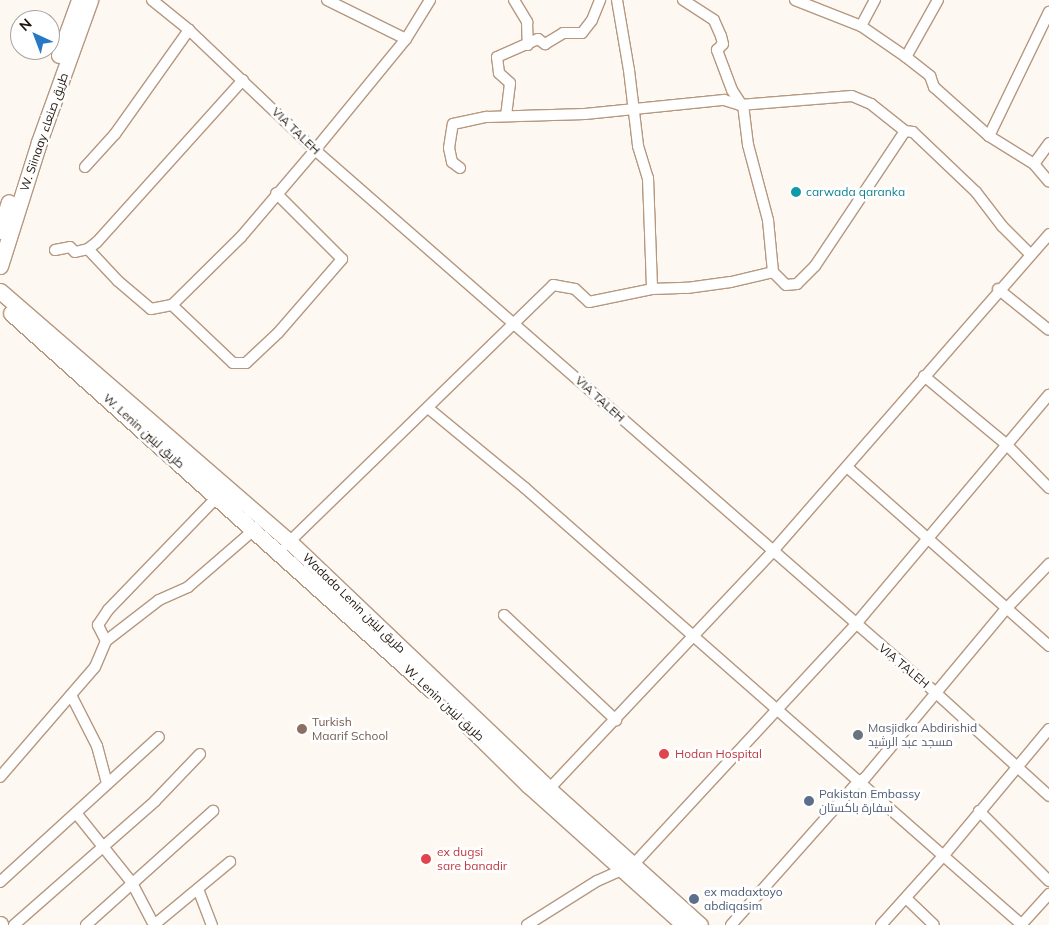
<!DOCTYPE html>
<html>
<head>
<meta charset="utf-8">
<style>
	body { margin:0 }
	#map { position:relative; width:1049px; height:925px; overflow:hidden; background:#fef8f3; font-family:Mulish,Cairo,sans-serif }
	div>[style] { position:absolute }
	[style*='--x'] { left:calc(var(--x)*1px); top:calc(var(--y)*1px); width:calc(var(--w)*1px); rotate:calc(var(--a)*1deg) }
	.roads { filter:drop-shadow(1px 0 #b59880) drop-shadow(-1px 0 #b59880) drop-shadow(0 1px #b59880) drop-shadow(0 -1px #b59880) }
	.minor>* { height:10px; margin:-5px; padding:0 5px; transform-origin:5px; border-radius:5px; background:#fff }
	.secondary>* { height:15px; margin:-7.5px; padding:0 7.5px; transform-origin:7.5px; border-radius:7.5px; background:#fff }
	.dots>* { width:14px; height:14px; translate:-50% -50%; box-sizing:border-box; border:2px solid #fff; border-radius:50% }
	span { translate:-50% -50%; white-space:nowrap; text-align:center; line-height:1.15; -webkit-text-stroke:5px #fff; paint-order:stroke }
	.street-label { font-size:12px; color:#21160d }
	.culture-label { font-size:12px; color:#0d838f }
	.left { translate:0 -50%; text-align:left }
	.education-label { font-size:12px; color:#785e54 }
	.worship-label { font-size:12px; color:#5b616d }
	.health-label { font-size:12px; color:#be3a42 }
	.service-label { font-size:12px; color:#4e5e75 }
	.north { position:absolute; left:10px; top:10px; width:50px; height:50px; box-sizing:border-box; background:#fff; border:1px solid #a6a29e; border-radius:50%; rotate:317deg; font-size:14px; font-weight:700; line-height:20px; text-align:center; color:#21160d }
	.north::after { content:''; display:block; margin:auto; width:18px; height:22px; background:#2679c7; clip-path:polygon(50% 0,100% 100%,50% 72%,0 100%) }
</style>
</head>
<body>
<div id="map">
	<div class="roads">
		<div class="minor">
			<div style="--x:152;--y:0;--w:48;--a:39"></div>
			<div style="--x:189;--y:30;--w:174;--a:43.6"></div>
			<div style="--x:315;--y:150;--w:825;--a:41.17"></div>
			<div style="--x:936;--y:693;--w:153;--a:42.3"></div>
			<div style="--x:327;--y:0;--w:88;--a:26.3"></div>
			<div style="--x:514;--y:0;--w:26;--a:59"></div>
			<div style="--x:527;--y:22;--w:23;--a:88"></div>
			<div style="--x:617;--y:0;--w:71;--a:80.3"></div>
			<div style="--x:629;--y:70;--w:77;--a:83.2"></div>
			<div style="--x:638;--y:146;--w:34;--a:73"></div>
			<div style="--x:648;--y:178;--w:111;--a:87.9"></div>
			<div style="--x:795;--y:0;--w:71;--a:21.5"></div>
			<div style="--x:861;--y:26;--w:55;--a:34.6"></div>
			<div style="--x:906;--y:57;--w:31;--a:38"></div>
			<div style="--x:930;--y:76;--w:12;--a:70"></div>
			<div style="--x:934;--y:87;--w:74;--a:41.7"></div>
			<div style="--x:989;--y:136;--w:53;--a:31.9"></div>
			<div style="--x:1034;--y:164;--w:23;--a:50"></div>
			<div style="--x:861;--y:26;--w:30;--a:-62"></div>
			<div style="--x:906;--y:57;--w:65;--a:-60.7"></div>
			<div style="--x:506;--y:116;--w:33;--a:-83"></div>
			<div style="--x:510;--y:83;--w:15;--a:-138"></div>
			<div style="--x:499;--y:73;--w:16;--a:-97"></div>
			<div style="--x:497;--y:57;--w:45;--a:-23.7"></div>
			<div style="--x:538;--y:39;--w:9;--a:36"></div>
			<div style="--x:545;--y:44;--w:21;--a:-31"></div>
			<div style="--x:563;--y:33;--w:19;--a:0"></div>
			<div style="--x:582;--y:33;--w:16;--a:-52"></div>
			<div style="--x:592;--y:20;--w:22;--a:-68"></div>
			<div style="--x:989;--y:136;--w:138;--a:-64.2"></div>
			<div style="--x:1034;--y:164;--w:26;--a:-54"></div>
			<div style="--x:85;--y:167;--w:45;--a:-47.7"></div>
			<div style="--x:115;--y:134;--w:128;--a:-54.6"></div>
			<div style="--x:460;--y:168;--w:10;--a:-143"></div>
			<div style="--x:452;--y:162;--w:14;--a:-102"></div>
			<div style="--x:449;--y:148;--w:24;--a:-81"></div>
			<div style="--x:453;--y:124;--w:35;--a:-12"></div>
			<div style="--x:487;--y:117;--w:98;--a:-1.8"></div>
			<div style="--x:585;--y:114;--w:140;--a:-5.8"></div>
			<div style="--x:724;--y:100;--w:17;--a:17"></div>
			<div style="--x:740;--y:105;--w:112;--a:-4.6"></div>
			<div style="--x:852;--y:96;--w:21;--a:23"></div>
			<div style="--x:871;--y:104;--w:43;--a:38.5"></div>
			<div style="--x:905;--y:131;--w:8;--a:7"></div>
			<div style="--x:913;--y:132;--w:87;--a:43.6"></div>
			<div style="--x:976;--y:192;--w:43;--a:52.6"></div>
			<div style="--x:1002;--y:226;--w:40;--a:45"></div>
			<div style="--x:88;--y:249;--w:44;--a:46.8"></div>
			<div style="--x:118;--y:281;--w:43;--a:40.3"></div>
			<div style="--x:151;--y:309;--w:21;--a:-11"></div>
			<div style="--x:172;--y:305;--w:97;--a:-44.6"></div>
			<div style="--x:241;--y:237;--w:114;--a:-49.6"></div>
			<div style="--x:315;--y:150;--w:144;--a:-50.7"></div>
			<div style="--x:406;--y:39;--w:46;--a:-58.4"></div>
			<div style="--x:55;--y:250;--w:15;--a:-11"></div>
			<div style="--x:70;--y:247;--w:7;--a:45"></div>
			<div style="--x:75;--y:252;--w:13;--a:-13"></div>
			<div style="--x:88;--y:249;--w:11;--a:-38"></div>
			<div style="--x:97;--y:242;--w:218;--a:-48"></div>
			<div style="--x:773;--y:272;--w:18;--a:45"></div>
			<div style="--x:786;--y:285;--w:11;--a:-5"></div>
			<div style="--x:797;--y:284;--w:25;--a:-45"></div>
			<div style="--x:815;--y:266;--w:162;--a:-56.3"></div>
			<div style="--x:998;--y:289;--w:65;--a:38.8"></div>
			<div style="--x:172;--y:305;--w:84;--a:43.6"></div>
			<div style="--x:233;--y:363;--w:13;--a:0"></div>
			<div style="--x:246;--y:363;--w:44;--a:-43.2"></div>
			<div style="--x:278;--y:333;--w:98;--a:-49.1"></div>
			<div style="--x:342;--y:259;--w:93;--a:-135"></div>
			<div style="--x:924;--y:376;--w:107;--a:39.7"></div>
			<div style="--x:1006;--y:444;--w:62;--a:45.7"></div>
			<div style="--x:428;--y:408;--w:126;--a:39.5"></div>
			<div style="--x:525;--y:488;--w:662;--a:41.32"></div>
			<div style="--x:847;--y:467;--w:270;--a:41.5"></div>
			<div style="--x:286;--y:545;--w:373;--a:-44.2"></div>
			<div style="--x:553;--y:285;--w:22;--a:10"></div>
			<div style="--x:575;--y:289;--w:19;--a:43"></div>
			<div style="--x:589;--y:302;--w:64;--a:-11.7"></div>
			<div style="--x:652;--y:289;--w:35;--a:-2"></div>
			<div style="--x:687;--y:288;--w:44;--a:-7.8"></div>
			<div style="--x:731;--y:282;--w:43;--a:-13.4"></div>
			<div style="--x:773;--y:272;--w:52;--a:-95.5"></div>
			<div style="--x:768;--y:220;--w:78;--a:-104.9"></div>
			<div style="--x:748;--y:145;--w:38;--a:-97"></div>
			<div style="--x:743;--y:107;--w:20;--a:-123"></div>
			<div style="--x:732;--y:90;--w:43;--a:-110.6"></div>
			<div style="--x:717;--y:50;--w:8;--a:-45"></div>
			<div style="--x:723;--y:44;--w:8;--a:-104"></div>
			<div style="--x:721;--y:36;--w:17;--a:-114"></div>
			<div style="--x:714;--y:20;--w:37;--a:-147"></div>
			<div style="--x:504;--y:615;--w:154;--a:43.2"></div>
			<div style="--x:106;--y:641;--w:18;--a:-117"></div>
			<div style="--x:98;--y:625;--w:18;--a:-56"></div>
			<div style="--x:108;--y:610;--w:157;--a:-46"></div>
			<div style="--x:71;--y:695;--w:57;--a:63"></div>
			<div style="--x:97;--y:746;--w:38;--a:75"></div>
			<div style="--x:0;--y:777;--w:145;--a:-49.2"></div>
			<div style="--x:95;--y:667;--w:28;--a:-67"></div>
			<div style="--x:106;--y:641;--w:67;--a:-37.7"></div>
			<div style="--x:159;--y:600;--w:32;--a:-24"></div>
			<div style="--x:188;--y:587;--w:89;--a:-40.9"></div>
			<div style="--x:549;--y:789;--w:325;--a:-46.7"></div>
			<div style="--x:772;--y:552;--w:422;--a:-48.9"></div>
			<div style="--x:979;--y:811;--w:99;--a:45"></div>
			<div style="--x:76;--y:813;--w:90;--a:51.3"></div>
			<div style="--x:132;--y:883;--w:47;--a:62.4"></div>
			<div style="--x:0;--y:882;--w:215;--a:-42.4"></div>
			<div style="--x:198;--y:889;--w:39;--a:69"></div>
			<div style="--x:907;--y:899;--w:37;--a:44"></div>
			<div style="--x:14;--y:925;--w:188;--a:-41.3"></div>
			<div style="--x:155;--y:801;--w:65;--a:-46.2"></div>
			<div style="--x:86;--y:925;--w:171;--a:-41.9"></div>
			<div style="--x:154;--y:925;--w:99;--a:-39.7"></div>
			<div style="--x:527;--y:925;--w:83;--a:-32.2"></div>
			<div style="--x:597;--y:881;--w:39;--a:-24"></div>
			<div style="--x:633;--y:865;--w:327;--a:-47.2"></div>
			<div style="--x:855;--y:625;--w:301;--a:-49.9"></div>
			<div style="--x:731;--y:925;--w:191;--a:-48.4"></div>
			<div style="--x:858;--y:782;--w:8;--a:-30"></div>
			<div style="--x:865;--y:778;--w:219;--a:-50.2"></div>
			<div style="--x:1005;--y:610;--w:64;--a:-46.3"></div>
			<div style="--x:881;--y:925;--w:94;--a:-48"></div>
			<div style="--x:944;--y:855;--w:164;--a:-50.2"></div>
			<div style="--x:1021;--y:925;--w:42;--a:-47.9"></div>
		</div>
		<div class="secondary">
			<div style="--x:59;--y:55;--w:59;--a:-70"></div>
			<div style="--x:0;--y:231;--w:30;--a:-73"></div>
			<div style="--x:0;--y:266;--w:130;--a:-72.5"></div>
			<div style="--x:39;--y:142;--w:151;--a:-70.2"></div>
			<div style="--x:0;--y:291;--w:384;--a:40.9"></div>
			<div style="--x:290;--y:542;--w:358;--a:43.6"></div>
			<div style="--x:549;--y:789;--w:203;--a:42"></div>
			<div style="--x:11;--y:313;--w:564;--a:41.91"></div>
			<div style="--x:467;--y:725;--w:86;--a:44.5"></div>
			<div style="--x:528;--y:785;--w:210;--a:41.9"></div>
			<div style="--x:0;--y:924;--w:1;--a:90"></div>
		</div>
	</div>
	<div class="dots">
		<div style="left:796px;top:192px;background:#0f9aa8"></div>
		<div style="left:302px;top:729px;background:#8d6e63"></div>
		<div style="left:858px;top:735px;background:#6b7280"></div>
		<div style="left:664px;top:754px;background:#e0444e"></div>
		<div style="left:809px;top:801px;background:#5c6f8a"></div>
		<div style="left:426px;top:859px;background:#e0444e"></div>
		<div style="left:694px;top:899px;background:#5c6f8a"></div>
	</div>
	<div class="street-label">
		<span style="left:296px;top:131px;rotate:44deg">VIA TALEH</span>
		<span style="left:44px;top:132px;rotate:-71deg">W. Siinaay طريق صنعاء</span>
		<span style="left:600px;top:399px;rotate:42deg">VIA TALEH</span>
		<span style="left:144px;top:431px;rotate:42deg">W. Lenin طريق لينين</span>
		<span style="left:354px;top:603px;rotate:44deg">Wadada Lenin طريق لينين</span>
		<span style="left:904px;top:666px;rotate:40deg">VIA TALEH</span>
		<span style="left:444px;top:703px;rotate:43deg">W. Lenin طريق لينين</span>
	</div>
	<div class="culture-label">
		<span class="left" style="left:806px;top:192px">carwada qaranka</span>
	</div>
	<div class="education-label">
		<span class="left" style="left:312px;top:729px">Turkish<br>Maarif School</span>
	</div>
	<div class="worship-label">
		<span class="left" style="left:868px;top:735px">Masjidka Abdirishid<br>مسجد عبد الرشيد</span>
	</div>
	<div class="health-label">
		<span class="left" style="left:675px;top:754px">Hodan Hospital</span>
		<span class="left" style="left:437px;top:859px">ex dugsi<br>sare banadir</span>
	</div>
	<div class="service-label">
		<span class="left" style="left:819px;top:801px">Pakistan Embassy<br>سفارة باكستان</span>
		<span class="left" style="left:704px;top:899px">ex madaxtoyo<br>abdiqasim</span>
	</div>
	<div class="north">N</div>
</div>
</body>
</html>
